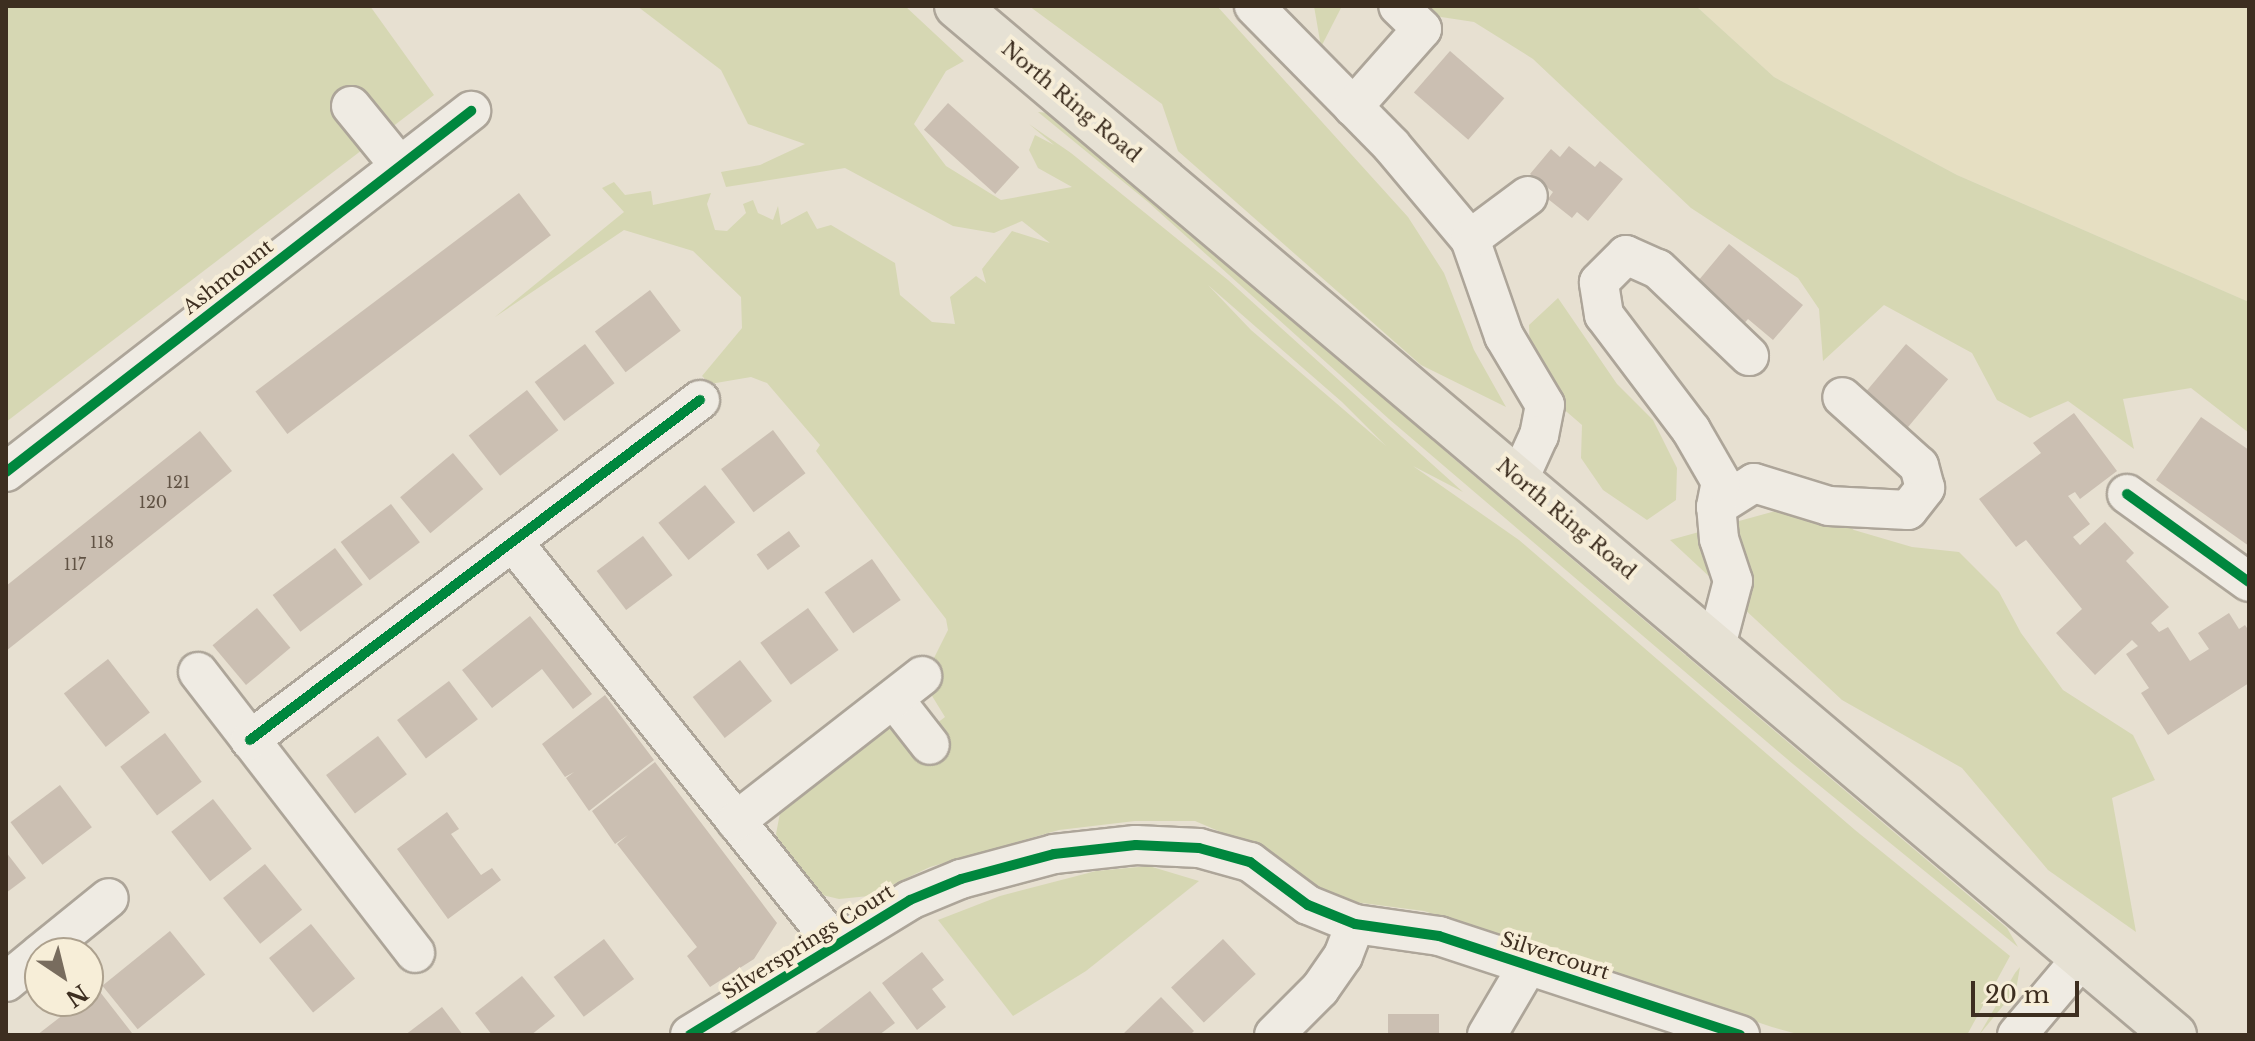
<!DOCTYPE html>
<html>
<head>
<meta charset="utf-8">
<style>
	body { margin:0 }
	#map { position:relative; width:2255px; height:1041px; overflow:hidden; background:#e7e0d1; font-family:"Libre Baskerville",serif }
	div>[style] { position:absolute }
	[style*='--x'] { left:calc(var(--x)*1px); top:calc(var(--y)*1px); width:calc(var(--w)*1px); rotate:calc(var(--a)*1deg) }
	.farmland>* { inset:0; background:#e6dfc2 }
	.green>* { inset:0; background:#d6d7b3 }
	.building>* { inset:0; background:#cbbfb2; transform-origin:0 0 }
	.roads { filter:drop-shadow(2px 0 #ada599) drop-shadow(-2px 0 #ada599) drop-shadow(0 2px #ada599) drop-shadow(0 -2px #ada599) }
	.minor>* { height:38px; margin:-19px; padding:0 19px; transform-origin:19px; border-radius:19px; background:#efebe3 }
	.major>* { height:44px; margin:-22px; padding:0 22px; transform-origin:22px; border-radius:22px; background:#e6e1d4 }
	.cycleway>* { height:10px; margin:-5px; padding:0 5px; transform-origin:5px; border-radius:5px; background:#00873e }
	span { translate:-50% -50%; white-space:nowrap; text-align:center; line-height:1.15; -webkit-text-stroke:8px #f7eed8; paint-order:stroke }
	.number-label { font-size:16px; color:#605244 }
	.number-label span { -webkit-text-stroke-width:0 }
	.street-label { font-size:20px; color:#3d2e20 }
	.frame { position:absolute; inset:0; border:8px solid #3d2e20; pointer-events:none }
	.north { position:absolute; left:24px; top:937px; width:80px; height:80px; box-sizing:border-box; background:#f7eed8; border:2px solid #ada18e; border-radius:50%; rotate:145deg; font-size:22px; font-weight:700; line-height:32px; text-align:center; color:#3d2e20 }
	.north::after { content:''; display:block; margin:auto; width:28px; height:36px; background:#786c5e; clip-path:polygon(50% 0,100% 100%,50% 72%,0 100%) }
	.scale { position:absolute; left:1971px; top:981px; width:108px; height:36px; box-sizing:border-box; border:4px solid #3d2e20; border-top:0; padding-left:10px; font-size:24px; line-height:28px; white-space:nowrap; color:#3d2e20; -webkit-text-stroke:6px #f7eed8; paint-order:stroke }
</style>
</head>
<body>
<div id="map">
	<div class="farmland">
		<div style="clip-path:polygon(1696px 6px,2249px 6px,2249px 302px,1957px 175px,1774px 77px)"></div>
	</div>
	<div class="green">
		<div style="clip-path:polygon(6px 6px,370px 6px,434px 95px,6px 422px)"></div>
		<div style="clip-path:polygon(evenodd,637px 6px,905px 6px,964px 61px,946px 71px,914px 124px,946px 166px,1001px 200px,1072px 187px,1038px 168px,1029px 150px,1035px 135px,1054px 145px,1029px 124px,1071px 153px,1228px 280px,1463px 492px,1413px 466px,1519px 540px,1855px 830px,2010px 956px,1967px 1035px,1801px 1035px,1772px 1027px,1424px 911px,1339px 900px,1249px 844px,1195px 821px,1135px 821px,1059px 830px,930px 867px,869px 896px,839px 899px,818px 894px,783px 850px,776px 834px,780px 813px,797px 792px,887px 722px,919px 737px,945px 717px,929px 691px,931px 664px,948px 630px,946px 619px,816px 451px,820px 445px,767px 383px,751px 377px,710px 384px,702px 376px,742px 328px,741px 297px,693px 251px,624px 230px,495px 317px,624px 212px,602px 188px,614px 182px,625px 195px,651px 191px,653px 205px,711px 193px,707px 204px,715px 230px,727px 231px,746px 213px,743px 204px,753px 200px,758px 213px,773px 220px,778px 206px,781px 225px,807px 211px,817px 229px,831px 225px,895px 263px,900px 295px,932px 322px,955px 324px,950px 297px,976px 276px,986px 283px,982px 269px,1012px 231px,1050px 243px,1022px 221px,994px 233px,953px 226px,845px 168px,726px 187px,721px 172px,760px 165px,805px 144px,748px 124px,721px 70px,637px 6px,1208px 285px,1342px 402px,1386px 446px,1251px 330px,1208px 285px)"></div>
		<div style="clip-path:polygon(1029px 6px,1217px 6px,1408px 217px,1444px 273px,1474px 350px,1506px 407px,1421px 365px,1178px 151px,1162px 104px)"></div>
		<div style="clip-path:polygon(1314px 6px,1342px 6px,1321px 47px)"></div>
		<div style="clip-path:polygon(1422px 6px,1696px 6px,1774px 77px,1957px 175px,2249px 302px,2249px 433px,2191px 388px,2123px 399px,2134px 449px,2068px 401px,2030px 418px,1997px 400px,1972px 353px,1884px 305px,1823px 361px,1819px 309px,1798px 278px,1691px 208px,1533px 59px,1474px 22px,1428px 15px)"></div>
		<div style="clip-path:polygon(1038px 112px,1050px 113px,1305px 326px,1453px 458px,2007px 928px,2018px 947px,1793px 764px,1389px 419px,1148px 202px)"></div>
		<div style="clip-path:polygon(1558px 298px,1617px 384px,1653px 420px,1677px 468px,1676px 500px,1647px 520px,1603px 490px,1581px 458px,1582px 425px,1531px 381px,1529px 325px)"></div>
		<div style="clip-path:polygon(1812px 501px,1854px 530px,1912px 547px,1959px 552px,1999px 592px,2021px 633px,2063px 690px,2133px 735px,2155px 780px,2112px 798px,2136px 932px,2048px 870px,1962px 768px,1842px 700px,1670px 540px)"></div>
		<div style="clip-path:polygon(1149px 866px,1199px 881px,1086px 971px,1013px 1016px,938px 920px,1000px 896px,1096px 871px)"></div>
		<div style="clip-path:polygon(2020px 967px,2016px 990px,1979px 1035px,2015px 973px)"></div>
	</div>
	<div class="building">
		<div style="left:1450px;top:51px;width:72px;height:55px;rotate:41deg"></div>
		<div style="left:948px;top:103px;width:96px;height:36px;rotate:42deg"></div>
		<div style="clip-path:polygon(1569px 146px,1595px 167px,1600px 161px,1623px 179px,1588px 221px,1577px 212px,1572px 218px,1548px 199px,1553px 192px,1530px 174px,1551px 149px,1560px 157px)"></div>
		<div style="left:519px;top:193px;width:53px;height:330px;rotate:53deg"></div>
		<div style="clip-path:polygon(1729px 244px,1803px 305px,1773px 340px,1748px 319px,1741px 327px,1693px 287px)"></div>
		<div style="left:650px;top:290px;width:51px;height:69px;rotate:53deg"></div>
		<div style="left:585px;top:344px;width:49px;height:63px;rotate:53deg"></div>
		<div style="left:1906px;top:344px;width:55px;height:63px;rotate:40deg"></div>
		<div style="left:527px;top:390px;width:51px;height:74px;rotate:52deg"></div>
		<div style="clip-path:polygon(2074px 413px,2117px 471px,2080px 499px,2075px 492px,2068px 496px,2090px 524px,2073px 537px,2080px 545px,2105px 522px,2134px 553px,2126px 561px,2169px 607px,2151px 623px,2159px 632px,2168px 627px,2190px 661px,2209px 649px,2198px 633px,2229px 613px,2239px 629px,2245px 625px,2249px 631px,2249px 683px,2168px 735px,2141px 693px,2149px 688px,2126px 654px,2138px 646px,2132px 640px,2095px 675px,2056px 633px,2082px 609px,2026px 540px,2016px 547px,1979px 499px,2041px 453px,2033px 443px)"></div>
		<div style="clip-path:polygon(2201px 417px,2249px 450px,2249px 546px,2156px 480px)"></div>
		<div style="left:773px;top:430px;width:54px;height:65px;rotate:53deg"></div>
		<div style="clip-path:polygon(200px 431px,232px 471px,6px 651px,6px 586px)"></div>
		<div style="left:453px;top:453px;width:47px;height:69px;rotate:50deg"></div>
		<div style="left:705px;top:485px;width:48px;height:60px;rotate:51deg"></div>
		<div style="left:391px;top:504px;width:48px;height:63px;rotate:53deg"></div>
		<div style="left:789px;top:531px;width:19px;height:40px;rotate:54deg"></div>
		<div style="left:643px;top:536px;width:49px;height:58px;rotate:53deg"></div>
		<div style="left:335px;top:548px;width:46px;height:78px;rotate:53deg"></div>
		<div style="left:872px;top:559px;width:50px;height:58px;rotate:55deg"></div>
		<div style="left:257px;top:608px;width:52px;height:58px;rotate:50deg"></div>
		<div style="left:808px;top:608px;width:52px;height:59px;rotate:54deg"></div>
		<div style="clip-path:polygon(530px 616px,592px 694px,573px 709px,542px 669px,492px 708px,462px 670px)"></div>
		<div style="left:108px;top:659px;width:68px;height:56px;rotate:52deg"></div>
		<div style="left:740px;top:660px;width:52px;height:60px;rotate:52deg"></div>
		<div style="left:449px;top:681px;width:48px;height:65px;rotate:53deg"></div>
		<div style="clip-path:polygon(605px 695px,654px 760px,589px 811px,566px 778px,574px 772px,565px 777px,542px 744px)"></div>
		<div style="left:165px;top:733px;width:61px;height:56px;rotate:53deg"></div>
		<div style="left:378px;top:736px;width:48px;height:65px;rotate:53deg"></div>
		<div style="clip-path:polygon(655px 762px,777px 923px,754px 959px,710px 987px,687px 956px,697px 947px,617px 844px,628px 835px,615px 844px,592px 811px)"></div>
		<div style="left:60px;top:785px;width:53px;height:62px;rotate:53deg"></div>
		<div style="left:213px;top:799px;width:63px;height:53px;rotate:52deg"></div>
		<div style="clip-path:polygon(447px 812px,459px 829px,451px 834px,481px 875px,492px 868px,501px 880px,448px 919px,397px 849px)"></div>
		<div style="clip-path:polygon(6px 852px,26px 878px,6px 893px)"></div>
		<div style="left:265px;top:864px;width:59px;height:54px;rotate:51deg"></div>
		<div style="left:311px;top:924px;width:70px;height:54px;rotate:51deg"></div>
		<div style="left:170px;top:931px;width:56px;height:87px;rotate:51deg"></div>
		<div style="left:604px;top:939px;width:50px;height:63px;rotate:53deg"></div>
		<div style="left:1223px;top:939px;width:48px;height:71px;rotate:47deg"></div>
		<div style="clip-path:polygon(922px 952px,944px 980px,932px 989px,946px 1007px,917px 1030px,882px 983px)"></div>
		<div style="clip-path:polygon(522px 976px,555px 1016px,531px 1035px,492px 1035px,475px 1013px)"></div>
		<div style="clip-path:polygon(97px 988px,132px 1033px,37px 1035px,81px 1001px,88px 1001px)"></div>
		<div style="clip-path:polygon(870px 991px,895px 1023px,879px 1035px,813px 1035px)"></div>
		<div style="clip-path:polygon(1161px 997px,1194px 1031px,1190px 1035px,1122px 1035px)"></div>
		<div style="clip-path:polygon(442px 1007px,463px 1035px,405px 1035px)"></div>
		<div style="left:1439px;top:1014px;width:21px;height:51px;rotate:90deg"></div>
	</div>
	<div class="roads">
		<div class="minor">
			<div style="--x:1254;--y:6;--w:195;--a:45.4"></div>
			<div style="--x:1391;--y:145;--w:123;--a:50"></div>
			<div style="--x:1470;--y:239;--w:103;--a:70.7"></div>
			<div style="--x:1504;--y:336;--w:80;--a:59.3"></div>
			<div style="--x:1545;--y:405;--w:31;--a:101"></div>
			<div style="--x:1539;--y:435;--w:48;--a:114.4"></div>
			<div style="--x:351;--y:106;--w:77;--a:50.8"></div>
			<div style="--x:1353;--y:107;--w:104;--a:-48.5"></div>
			<div style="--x:1422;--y:29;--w:33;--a:-136"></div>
			<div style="--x:1470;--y:239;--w:72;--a:-36.6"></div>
			<div style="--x:6;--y:472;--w:589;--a:-37.82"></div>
			<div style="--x:2127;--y:494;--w:150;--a:35.8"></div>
			<div style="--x:1716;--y:507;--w:45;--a:-32.3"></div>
			<div style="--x:1754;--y:483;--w:78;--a:17"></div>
			<div style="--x:1829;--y:506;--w:79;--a:2.9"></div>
			<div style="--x:1908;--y:510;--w:28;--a:-52"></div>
			<div style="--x:1925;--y:488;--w:23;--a:-105"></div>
			<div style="--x:1919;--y:466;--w:103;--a:-138.1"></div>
			<div style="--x:513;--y:542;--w:514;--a:51.32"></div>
			<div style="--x:1716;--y:646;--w:67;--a:-75.3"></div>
			<div style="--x:1733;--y:581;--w:44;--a:-108.4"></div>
			<div style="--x:1719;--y:539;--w:32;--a:-95"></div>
			<div style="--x:1716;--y:507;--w:25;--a:-79"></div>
			<div style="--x:1721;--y:482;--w:60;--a:-120"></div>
			<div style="--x:1691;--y:430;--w:144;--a:-127.1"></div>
			<div style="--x:1604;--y:315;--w:33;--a:-99"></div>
			<div style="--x:1599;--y:282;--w:38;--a:-45"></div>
			<div style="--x:1626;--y:255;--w:35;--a:24"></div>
			<div style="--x:1658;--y:269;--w:126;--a:43.7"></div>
			<div style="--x:198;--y:672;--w:355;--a:52.3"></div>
			<div style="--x:894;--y:699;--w:58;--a:52"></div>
			<div style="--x:250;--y:740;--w:564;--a:-37.07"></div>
			<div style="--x:736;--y:821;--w:236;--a:-37.9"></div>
			<div style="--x:41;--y:953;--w:87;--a:-39"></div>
			<div style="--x:6;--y:982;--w:44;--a:-39.5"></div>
			<div style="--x:690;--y:1035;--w:258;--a:-31.5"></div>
			<div style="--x:910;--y:900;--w:55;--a:-22.4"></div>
			<div style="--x:961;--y:879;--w:96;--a:-15"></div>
			<div style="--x:1054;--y:854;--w:82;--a:-6.3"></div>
			<div style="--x:1136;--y:845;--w:63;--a:2.7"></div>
			<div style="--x:1199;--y:848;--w:53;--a:15.4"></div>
			<div style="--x:1250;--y:862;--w:72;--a:36.6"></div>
			<div style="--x:1308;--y:905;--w:51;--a:22"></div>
			<div style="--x:1355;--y:924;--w:85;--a:8.1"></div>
			<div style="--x:1439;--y:936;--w:317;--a:18.2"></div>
			<div style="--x:1274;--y:1035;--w:65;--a:-45"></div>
			<div style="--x:1320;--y:989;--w:40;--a:-55.1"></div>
			<div style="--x:1343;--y:956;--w:34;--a:-69"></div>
			<div style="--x:1487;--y:1035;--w:79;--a:-59.5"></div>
			<div style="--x:2017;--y:1035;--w:102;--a:-49.8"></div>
		</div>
		<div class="major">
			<div style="--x:957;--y:6;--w:1594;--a:40.22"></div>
		</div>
	</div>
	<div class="cycleway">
		<div style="--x:6;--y:472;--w:589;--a:-37.82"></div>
		<div style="--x:2127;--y:494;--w:150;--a:35.8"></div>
		<div style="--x:250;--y:740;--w:564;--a:-37.07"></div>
		<div style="--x:690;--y:1035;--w:258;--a:-31.5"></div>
		<div style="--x:910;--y:900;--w:55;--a:-22.4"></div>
		<div style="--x:961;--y:879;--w:96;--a:-15"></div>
		<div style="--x:1054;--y:854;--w:82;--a:-6.3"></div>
		<div style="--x:1136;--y:845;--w:63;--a:2.7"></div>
		<div style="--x:1199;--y:848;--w:53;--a:15.4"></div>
		<div style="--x:1250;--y:862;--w:72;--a:36.6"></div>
		<div style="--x:1308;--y:905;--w:51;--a:22"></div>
		<div style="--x:1355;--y:924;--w:85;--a:8.1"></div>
		<div style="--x:1439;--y:936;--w:317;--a:18.2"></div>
	</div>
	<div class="number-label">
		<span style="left:178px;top:482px">121</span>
		<span style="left:153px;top:502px">120</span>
		<span style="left:102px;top:542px">118</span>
		<span style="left:75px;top:564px">117</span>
	</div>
	<div class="street-label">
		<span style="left:1071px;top:102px;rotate:40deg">North Ring Road</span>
		<span style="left:228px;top:277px;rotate:-38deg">Ashmount</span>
		<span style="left:1566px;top:519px;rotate:40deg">North Ring Road</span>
		<span style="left:808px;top:942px;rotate:-32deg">Silversprings Court</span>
		<span style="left:1555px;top:956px;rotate:18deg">Silvercourt</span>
	</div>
	<div class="frame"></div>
	<div class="north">N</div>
	<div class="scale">20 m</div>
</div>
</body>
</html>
